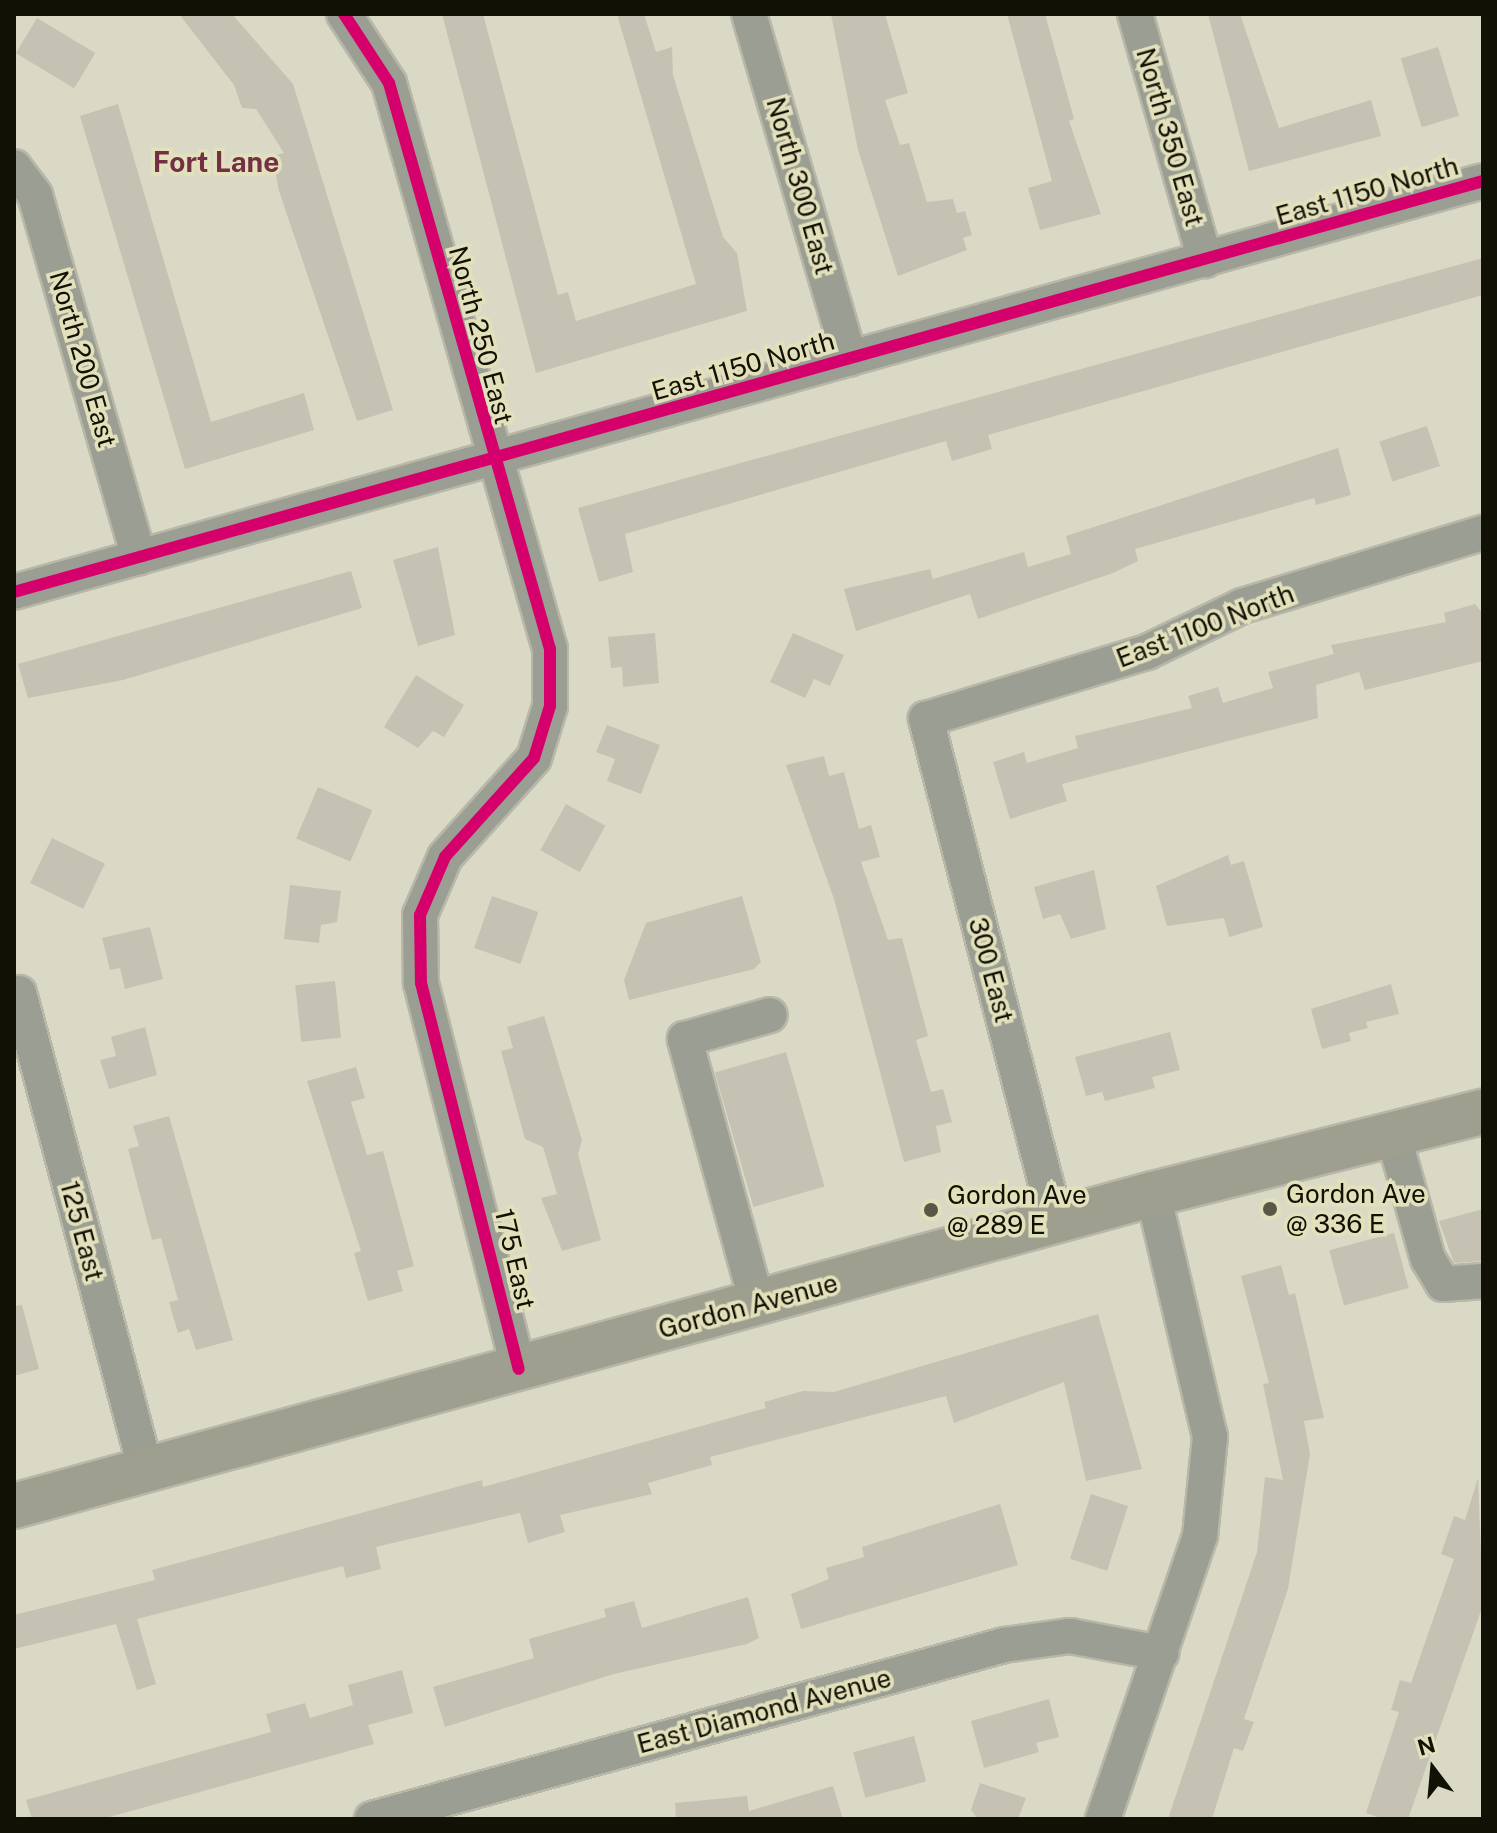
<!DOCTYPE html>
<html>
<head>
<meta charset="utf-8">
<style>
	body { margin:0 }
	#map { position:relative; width:1497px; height:1833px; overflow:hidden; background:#dad9c5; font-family:"Public Sans",sans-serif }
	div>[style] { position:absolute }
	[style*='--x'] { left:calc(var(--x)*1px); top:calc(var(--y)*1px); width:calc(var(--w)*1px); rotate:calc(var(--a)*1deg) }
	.building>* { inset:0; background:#c6c2b3; transform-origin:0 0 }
	.roads { filter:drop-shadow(2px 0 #b8b7a8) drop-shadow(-2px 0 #b8b7a8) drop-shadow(0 2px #b8b7a8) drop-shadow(0 -2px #b8b7a8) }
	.minor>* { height:34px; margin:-17px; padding:0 17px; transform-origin:17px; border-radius:17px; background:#9b9e93 }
	.major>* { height:44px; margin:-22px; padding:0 22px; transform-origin:22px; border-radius:22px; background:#9e9f8f }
	.cycleway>* { height:12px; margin:-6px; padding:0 6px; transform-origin:6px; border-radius:6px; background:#d6006c }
	.dots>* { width:22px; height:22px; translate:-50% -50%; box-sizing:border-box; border:4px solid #e3e1bc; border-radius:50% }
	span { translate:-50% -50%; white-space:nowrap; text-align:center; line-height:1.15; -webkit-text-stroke:7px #e3e1bc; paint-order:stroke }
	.street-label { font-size:26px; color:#121105 }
	.poi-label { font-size:26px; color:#121105 }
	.left { translate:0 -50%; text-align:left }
	.neighbourhood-label { font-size:28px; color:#732f46; font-weight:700 }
	.frame { position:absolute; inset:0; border:16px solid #121105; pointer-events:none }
	.north { position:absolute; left:1393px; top:1729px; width:80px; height:80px; -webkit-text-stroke:6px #e3e1bc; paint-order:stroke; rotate:344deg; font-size:22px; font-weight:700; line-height:32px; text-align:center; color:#121105 }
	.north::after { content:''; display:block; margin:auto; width:28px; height:36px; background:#121105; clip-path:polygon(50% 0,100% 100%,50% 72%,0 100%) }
</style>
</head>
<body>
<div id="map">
	<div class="building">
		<div style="clip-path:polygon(179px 14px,232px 14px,293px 84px,393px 410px,357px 421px,279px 191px,272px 156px,284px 153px,256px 109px,242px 108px,234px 85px)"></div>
		<div style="clip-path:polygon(442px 14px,483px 14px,558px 295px,568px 292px,576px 321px,696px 284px,617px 14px,644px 14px,656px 52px,672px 47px,673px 75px,723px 237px,737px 253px,747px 311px,536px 373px)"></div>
		<div style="clip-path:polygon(831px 14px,885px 14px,908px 93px,885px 100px,900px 145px,909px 143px,927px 202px,953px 199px,957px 213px,965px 211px,972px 235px,963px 238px,967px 250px,898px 276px,858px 150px)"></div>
		<div style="clip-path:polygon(1007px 14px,1045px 14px,1074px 119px,1069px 121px,1101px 214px,1040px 230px,1028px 188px,1052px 181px)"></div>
		<div style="clip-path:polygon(1208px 14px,1240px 14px,1279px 128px,1371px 100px,1381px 136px,1249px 171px)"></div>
		<div style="left:37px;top:18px;width:68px;height:41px;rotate:31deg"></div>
		<div style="left:1438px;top:47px;width:72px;height:39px;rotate:73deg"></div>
		<div style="clip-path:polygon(118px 104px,211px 422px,304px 393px,314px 430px,185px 469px,80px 116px)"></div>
		<div style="clip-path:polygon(1483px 258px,1483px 295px,988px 435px,992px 449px,952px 461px,946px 441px,625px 534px,633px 572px,599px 582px,578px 508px)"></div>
		<div style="left:1427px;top:426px;width:42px;height:50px;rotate:72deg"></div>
		<div style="clip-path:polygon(1338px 448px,1351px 495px,1316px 505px,1314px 498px,1135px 549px,1138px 561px,1113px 573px,978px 619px,970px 594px,856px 631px,844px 589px,930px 569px,933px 579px,1024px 552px,1028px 567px,1071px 554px,1066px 536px)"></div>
		<div style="clip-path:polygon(438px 547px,455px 635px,418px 646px,393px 560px)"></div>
		<div style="clip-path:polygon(351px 571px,362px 608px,123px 680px,28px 698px,18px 664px)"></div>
		<div style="clip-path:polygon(1475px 604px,1483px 614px,1483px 661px,1365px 690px,1359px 672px,1316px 685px,1318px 718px,1062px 784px,1067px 801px,1010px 819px,993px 762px,1024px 752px,1027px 763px,1078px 748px,1075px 736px,1192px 708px,1188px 696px,1218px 687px,1223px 703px,1273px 688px,1268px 672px,1334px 654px,1331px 645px,1446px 622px,1444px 613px)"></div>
		<div style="clip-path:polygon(655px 633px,659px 683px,623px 687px,622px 667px,611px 668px,608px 637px)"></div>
		<div style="clip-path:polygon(793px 633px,844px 655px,830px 686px,814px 679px,805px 698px,770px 682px)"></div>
		<div style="clip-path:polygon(416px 675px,464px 705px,444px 737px,433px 731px,418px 748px,384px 727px)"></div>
		<div style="clip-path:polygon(607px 725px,660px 745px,641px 794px,607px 781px,615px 759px,596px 752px)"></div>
		<div style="clip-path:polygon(824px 756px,829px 776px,844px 772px,859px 829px,871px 825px,880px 857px,861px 862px,888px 940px,902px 938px,928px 1036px,916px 1040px,931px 1092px,943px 1089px,952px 1122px,936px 1126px,941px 1152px,904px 1162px,834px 899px,786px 765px)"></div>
		<div style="left:318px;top:787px;width:59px;height:56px;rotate:23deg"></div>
		<div style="left:566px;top:804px;width:45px;height:53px;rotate:29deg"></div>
		<div style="left:52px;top:838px;width:59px;height:50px;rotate:26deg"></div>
		<div style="clip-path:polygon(1228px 855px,1231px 865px,1244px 861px,1263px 927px,1229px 937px,1224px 918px,1167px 926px,1156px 886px)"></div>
		<div style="clip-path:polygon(1094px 870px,1106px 929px,1071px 939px,1060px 914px,1043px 919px,1034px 887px)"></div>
		<div style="clip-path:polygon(290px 885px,341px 891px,337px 922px,321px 925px,319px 943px,284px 939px)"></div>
		<div style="left:492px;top:896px;width:49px;height:55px;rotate:19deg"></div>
		<div style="clip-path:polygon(742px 896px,761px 962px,754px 969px,629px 1000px,624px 980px,646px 923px)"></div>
		<div style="clip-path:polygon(150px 927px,163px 979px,125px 989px,120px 968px,110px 970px,102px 938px)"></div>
		<div style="left:335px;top:981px;width:57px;height:40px;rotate:84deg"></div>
		<div style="clip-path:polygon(1391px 984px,1399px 1014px,1366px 1022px,1368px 1028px,1349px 1033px,1351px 1041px,1322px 1049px,1311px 1009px)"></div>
		<div style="clip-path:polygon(544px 1016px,582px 1140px,578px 1154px,601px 1240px,562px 1251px,541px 1198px,557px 1194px,543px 1147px,525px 1139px,501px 1051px,513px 1048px,507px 1027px)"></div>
		<div style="clip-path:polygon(145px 1027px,157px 1075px,109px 1089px,100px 1060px,116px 1056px,111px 1037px)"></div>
		<div style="clip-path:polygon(1170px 1032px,1180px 1070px,1152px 1077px,1155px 1088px,1105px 1101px,1102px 1092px,1086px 1096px,1075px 1057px)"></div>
		<div style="left:786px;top:1052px;width:140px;height:74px;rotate:74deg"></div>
		<div style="clip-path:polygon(356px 1067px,365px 1098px,351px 1102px,367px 1155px,383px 1151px,414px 1266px,397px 1271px,403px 1291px,368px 1301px,354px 1253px,361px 1251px,307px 1081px)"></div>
		<div style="clip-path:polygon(169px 1116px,233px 1340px,196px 1350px,189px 1329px,178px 1333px,169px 1302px,178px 1300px,161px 1238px,152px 1240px,128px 1149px,139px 1146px,133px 1126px)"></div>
		<div style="clip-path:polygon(1483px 1209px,1483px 1261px,1454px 1263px,1439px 1221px)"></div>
		<div style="left:1394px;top:1233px;width:57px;height:67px;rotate:75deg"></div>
		<div style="clip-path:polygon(1281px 1265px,1289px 1295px,1295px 1293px,1324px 1418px,1304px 1421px,1310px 1454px,1288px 1589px,1244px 1719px,1254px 1722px,1243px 1751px,1234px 1748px,1212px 1819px,1168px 1819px,1257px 1552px,1265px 1477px,1283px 1480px,1263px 1384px,1269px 1383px,1241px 1276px)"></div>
		<div style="clip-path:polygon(22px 1305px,39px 1369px,14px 1376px,14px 1306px)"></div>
		<div style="clip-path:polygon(1098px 1314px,1142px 1469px,1086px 1481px,1064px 1382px,954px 1423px,946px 1396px,710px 1457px,712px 1465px,648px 1483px,652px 1494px,560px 1515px,565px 1532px,528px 1543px,520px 1513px,376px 1547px,381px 1569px,346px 1578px,343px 1566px,137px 1619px,156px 1684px,137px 1690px,116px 1624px,14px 1649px,14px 1615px,155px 1580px,152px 1570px,482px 1480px,483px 1487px,766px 1408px,764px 1402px,803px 1391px,834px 1392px)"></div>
		<div style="clip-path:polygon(1478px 1478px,1483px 1605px,1408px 1819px,1384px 1819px,1366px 1813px,1399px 1712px,1391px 1710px,1400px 1680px,1411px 1683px,1454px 1559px,1441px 1554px,1454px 1516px,1465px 1520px)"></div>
		<div style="left:1091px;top:1494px;width:39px;height:68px;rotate:18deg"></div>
		<div style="clip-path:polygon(1000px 1504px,1018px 1565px,801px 1629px,791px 1594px,829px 1579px,826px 1568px,864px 1557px,862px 1547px)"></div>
		<div style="clip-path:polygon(748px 1597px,759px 1638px,747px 1644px,614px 1674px,445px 1727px,433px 1687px,534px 1658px,529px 1639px,606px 1617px,604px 1609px,634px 1601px,642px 1628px)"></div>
		<div style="clip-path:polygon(402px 1670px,413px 1713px,368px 1725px,374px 1744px,102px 1819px,32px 1819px,26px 1800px,271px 1732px,266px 1714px,305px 1703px,310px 1718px,353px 1705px,348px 1685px)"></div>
		<div style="clip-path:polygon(1049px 1699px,1059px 1737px,1036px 1743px,1039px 1752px,984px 1768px,971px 1721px)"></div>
		<div style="left:914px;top:1736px;width:47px;height:63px;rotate:75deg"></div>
		<div style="clip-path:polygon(980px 1783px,1026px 1798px,1018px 1819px,978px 1819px,971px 1810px)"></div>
		<div style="clip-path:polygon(833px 1786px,843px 1819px,676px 1819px,675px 1803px,747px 1796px,749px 1811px)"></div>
	</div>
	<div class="roads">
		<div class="minor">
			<div style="--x:344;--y:14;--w:82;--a:56.9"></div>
			<div style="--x:389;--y:83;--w:588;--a:74.12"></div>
			<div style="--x:550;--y:649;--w:57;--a:90"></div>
			<div style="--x:550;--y:706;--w:54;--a:107.1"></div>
			<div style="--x:534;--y:758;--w:133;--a:132"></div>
			<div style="--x:445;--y:857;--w:63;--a:113.3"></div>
			<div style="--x:420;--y:915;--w:68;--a:89.2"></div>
			<div style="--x:421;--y:983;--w:398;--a:75.8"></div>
			<div style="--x:749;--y:14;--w:359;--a:73.7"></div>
			<div style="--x:1135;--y:14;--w:256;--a:74.1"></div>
			<div style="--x:14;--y:167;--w:35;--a:53"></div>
			<div style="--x:35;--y:195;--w:377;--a:74"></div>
			<div style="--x:14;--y:592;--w:1525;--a:-15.63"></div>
			<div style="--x:19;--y:993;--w:494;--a:75.1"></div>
			<div style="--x:1393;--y:1134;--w:130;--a:74.4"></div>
			<div style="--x:1428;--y:1259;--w:29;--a:59"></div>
			<div style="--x:1443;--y:1284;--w:40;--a:-4.3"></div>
			<div style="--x:1056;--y:1222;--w:520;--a:-104.49"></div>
			<div style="--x:926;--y:719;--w:231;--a:-16.9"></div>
			<div style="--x:1147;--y:652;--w:106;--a:-25.8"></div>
			<div style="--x:1242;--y:606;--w:252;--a:-16.9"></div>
			<div style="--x:757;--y:1303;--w:274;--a:-105.3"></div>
			<div style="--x:685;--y:1039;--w:88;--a:-15.8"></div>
			<div style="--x:372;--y:1819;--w:656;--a:-15.39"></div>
			<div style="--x:1004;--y:1645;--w:67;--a:-7.8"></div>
			<div style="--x:1070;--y:1636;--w:93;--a:10.6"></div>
			<div style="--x:1103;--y:1819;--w:299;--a:-71.1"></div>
			<div style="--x:1200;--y:1536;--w:100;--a:-84.2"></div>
			<div style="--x:1210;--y:1437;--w:250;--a:-103.2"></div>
		</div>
		<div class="major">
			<div style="--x:14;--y:1506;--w:1181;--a:-15.32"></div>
			<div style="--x:1153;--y:1194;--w:340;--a:-14"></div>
		</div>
	</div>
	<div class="cycleway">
		<div style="--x:344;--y:14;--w:82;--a:56.9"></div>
		<div style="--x:389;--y:83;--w:588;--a:74.12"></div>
		<div style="--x:550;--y:649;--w:57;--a:90"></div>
		<div style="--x:550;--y:706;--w:54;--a:107.1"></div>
		<div style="--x:534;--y:758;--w:133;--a:132"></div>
		<div style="--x:445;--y:857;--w:63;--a:113.3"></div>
		<div style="--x:420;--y:915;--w:68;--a:89.2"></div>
		<div style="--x:421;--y:983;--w:398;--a:75.8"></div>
		<div style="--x:14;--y:592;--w:1525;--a:-15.63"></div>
	</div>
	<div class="dots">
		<div style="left:1270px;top:1209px;background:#585748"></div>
		<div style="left:931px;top:1210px;background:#585748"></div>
	</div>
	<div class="street-label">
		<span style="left:1170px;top:137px;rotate:74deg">North 350 East</span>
		<span style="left:800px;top:186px;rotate:74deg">North 300 East</span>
		<span style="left:1367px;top:191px;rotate:-16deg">East 1150 North</span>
		<span style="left:481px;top:335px;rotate:75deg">North 250 East</span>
		<span style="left:83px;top:359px;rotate:74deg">North 200 East</span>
		<span style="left:743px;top:366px;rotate:-16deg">East 1150 North</span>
		<span style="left:1205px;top:626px;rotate:-21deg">East 1100 North</span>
		<span style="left:991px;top:970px;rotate:75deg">300 East</span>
		<span style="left:82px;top:1231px;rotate:75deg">125 East</span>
		<span style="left:515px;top:1259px;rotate:77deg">175 East</span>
		<span style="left:748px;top:1306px;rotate:-15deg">Gordon Avenue</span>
		<span style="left:764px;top:1711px;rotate:-15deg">East Diamond Avenue</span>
	</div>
	<div class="poi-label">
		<span class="left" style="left:1286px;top:1209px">Gordon Ave<br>@ 336 E</span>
		<span class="left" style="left:947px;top:1210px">Gordon Ave<br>@ 289 E</span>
	</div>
	<div class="neighbourhood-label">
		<span style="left:216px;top:162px">Fort Lane</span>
	</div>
	<div class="frame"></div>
	<div class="north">N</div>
</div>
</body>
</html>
